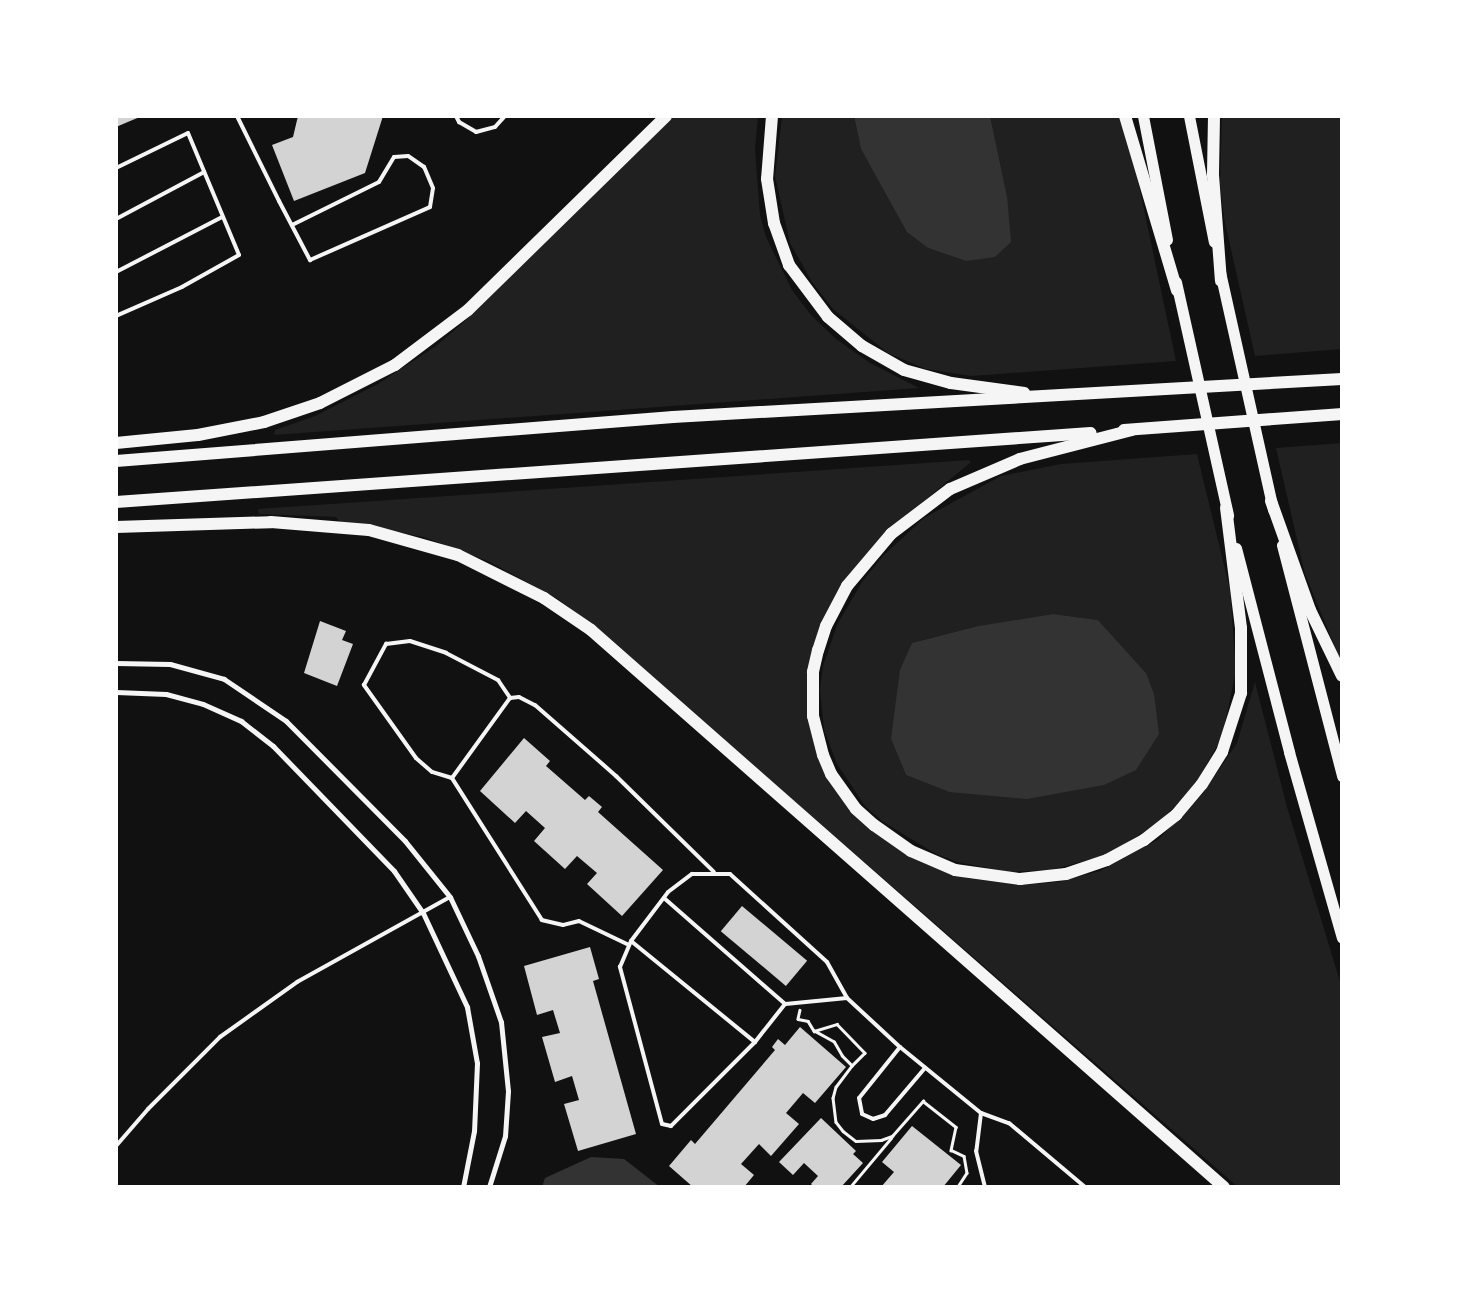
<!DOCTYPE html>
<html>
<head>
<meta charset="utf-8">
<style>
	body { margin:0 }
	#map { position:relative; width:1458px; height:1303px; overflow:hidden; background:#111; font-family:"Crimson Pro",serif }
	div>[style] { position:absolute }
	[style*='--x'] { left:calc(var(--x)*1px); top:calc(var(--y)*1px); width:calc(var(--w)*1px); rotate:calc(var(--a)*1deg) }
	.green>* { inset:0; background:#202020 }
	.water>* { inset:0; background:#333 }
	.building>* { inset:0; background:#d3d3d3; transform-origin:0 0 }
	.path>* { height:2.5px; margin:-1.25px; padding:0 1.25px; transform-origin:1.25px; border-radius:1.25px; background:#f5f5f5 }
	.service>* { height:4px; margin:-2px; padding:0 2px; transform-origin:2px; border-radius:2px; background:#f5f5f5 }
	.minor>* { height:5px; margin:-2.5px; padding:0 2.5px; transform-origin:2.5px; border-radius:2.5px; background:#f5f5f5 }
	.trunk>* { height:11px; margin:-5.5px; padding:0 5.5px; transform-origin:5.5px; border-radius:5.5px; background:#f5f5f5 }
	.motorway>* { height:12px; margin:-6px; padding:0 6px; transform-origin:6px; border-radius:6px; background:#f5f5f5 }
	span { translate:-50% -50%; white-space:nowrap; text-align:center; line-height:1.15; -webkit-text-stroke:4.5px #fff; paint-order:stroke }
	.frame { position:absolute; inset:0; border:118px solid #fff; pointer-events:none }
</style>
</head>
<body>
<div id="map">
	<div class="green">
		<div style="clip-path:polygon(675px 116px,758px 116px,755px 149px,760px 215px,766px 237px,792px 290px,811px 315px,836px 339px,870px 363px,919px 388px,274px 435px,275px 430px,315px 416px,378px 384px,436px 346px,465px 321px)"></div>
		<div style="clip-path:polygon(782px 116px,854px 116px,861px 149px,882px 185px,928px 248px,966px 261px,1007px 196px,990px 116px,1119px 116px,1136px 172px,1176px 361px,972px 376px,926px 369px,888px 353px,833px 309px,812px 282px,790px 243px,775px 176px)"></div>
		<div style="clip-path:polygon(1222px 116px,1342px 116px,1342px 349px,1255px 356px,1224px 218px,1220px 184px)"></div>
		<div style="clip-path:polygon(1342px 443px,1342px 664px,1305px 574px,1276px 448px)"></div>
		<div style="clip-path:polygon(evenodd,1197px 454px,1230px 590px,1236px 671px,1222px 737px,1194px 787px,1160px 821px,1119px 848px,1096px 858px,1050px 870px,1008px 872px,958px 862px,936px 854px,882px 821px,865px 806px,837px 764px,824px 730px,820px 689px,823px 666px,837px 625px,862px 582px,883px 556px,924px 518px,1001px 476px,1061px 464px,1197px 454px,1053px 614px,1098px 620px,1146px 673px,949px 792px,906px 775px,891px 739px,912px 643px,978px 626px,1053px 614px)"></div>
		<div style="clip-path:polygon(969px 460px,971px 462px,901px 520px,835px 599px,809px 718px,853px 812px,966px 878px,1021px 885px,1059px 882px,1100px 871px,1159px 839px,1204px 792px,1237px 743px,1255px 682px,1287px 807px,1342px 988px,1342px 1187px,1238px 1187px,593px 626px,557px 598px,490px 562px,424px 537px,339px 521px,336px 517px,259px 514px,258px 509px)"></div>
	</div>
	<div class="water">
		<div style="clip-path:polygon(854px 116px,990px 116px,1007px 196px,1011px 242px,995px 257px,966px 261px,928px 248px,907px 232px,861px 149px)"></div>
		<div style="clip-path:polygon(1053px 614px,1098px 620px,1146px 673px,1154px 694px,1159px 734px,1136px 770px,1104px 785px,1027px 799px,949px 792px,906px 775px,891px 739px,900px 670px,912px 643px,978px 626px)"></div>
		<div style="clip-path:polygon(591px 1157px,624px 1159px,660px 1187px,542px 1187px,545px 1178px)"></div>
	</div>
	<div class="building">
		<div style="clip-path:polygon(116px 116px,142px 116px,116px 127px)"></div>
		<div style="clip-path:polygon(298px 116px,383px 116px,365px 173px,294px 201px,272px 145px,293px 137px)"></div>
		<div style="clip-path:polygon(320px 621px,346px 631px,342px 640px,353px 644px,337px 686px,304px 673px)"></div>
		<div style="clip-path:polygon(524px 738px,550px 761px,546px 766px,585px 800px,589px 796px,602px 807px,598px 812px,663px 870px,622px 916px,587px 884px,597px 873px,577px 856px,565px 869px,534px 841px,545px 828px,526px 811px,515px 823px,480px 791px)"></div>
		<div style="left:742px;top:906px;width:85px;height:33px;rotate:40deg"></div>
		<div style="clip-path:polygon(590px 947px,599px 979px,593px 981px,636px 1134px,578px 1151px,564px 1104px,579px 1100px,572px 1076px,555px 1082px,542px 1037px,560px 1033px,553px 1010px,537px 1015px,524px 966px)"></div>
		<div style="clip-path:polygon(800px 1027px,846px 1067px,815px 1103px,803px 1093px,786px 1113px,799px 1124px,771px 1156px,759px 1144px,741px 1164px,754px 1175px,744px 1187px,693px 1187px,669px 1166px,691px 1140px,695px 1144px,775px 1050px,772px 1047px,778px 1039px,785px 1045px)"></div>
		<div style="clip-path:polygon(821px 1118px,856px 1151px,853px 1154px,863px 1163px,841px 1187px,814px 1187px,811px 1184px,818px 1176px,804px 1163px,793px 1175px,779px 1162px)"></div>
		<div style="clip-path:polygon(912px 1126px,961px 1165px,943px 1187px,881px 1187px,894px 1172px,882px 1162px)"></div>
	</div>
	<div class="path">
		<div style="--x:800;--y:1010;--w:9;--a:103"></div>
		<div style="--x:798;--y:1019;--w:10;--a:11"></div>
		<div style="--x:808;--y:1021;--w:12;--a:59"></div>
		<div style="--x:814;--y:1031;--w:24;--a:-17"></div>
		<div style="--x:837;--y:1024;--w:40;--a:46"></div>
		<div style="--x:865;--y:1053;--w:18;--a:135"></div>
		<div style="--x:852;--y:1066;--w:14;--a:-135"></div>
		<div style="--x:842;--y:1056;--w:16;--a:-120"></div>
		<div style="--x:834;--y:1042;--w:23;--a:-151"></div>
		<div style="--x:852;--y:1066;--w:26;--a:127"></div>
		<div style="--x:836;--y:1087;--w:11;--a:105"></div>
		<div style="--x:833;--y:1098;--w:24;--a:83"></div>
		<div style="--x:836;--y:1122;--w:11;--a:52"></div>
		<div style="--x:843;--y:1131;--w:16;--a:38"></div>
		<div style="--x:856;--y:1141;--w:25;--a:-2"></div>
		<div style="--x:881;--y:1140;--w:12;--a:-20"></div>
		<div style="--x:892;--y:1136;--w:47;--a:-48.5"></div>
		<div style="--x:923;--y:1101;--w:42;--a:38.2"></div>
		<div style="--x:956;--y:1127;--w:24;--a:102"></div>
		<div style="--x:951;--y:1150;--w:14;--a:25"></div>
		<div style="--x:964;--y:1156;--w:17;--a:80"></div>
		<div style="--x:967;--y:1173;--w:17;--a:123"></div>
		<div style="--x:850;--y:1187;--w:64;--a:-50.1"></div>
	</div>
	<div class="service">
		<div style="--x:237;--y:116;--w:95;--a:63.7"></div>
		<div style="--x:279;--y:201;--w:67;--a:62.3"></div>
		<div style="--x:310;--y:260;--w:131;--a:-23.8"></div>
		<div style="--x:430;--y:207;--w:19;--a:-81"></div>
		<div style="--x:433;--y:188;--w:23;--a:-113"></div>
		<div style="--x:424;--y:167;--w:19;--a:-145"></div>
		<div style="--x:408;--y:156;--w:14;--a:176"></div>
		<div style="--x:394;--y:157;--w:29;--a:121"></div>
		<div style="--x:379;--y:182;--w:97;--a:153.7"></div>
		<div style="--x:456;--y:116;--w:7;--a:63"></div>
		<div style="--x:459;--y:122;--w:20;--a:30"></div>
		<div style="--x:476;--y:132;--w:20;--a:-15"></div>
		<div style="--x:495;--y:127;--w:15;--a:-48"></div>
		<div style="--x:116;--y:168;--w:80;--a:-25.9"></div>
		<div style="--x:188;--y:133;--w:132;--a:67.3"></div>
		<div style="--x:239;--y:255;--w:65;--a:150.7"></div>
		<div style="--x:182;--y:287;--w:72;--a:156.3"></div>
		<div style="--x:116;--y:219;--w:100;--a:-28.1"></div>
		<div style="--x:116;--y:272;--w:119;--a:-27.4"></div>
		<div style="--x:452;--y:778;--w:21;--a:-163"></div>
		<div style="--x:432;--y:772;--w:21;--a:-139"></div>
		<div style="--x:416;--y:758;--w:90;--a:-125.5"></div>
		<div style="--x:364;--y:685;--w:47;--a:-61.8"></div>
		<div style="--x:386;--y:644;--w:24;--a:-7"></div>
		<div style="--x:410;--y:641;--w:38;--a:18"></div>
		<div style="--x:446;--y:653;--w:59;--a:27.4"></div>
		<div style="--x:498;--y:680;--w:22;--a:56"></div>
		<div style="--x:664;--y:898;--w:161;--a:41.2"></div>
		<div style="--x:631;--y:941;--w:160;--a:39.2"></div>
		<div style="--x:629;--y:945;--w:55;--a:-154.4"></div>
		<div style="--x:579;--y:921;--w:16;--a:166"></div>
		<div style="--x:563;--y:925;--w:22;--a:-167"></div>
		<div style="--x:542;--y:920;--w:168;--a:-122.4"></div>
		<div style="--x:452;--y:778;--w:99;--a:-54.1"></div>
		<div style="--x:510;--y:698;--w:9;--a:-6"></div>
		<div style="--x:519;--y:697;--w:18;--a:27"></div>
		<div style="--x:535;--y:705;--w:108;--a:41.2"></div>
		<div style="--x:616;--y:776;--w:137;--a:44.4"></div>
		<div style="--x:847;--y:998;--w:62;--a:174.5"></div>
		<div style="--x:785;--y:1004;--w:48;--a:128.3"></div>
		<div style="--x:755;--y:1042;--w:119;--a:135"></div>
		<div style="--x:671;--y:1126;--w:9;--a:-167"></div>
		<div style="--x:662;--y:1124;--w:163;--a:-105"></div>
		<div style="--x:620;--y:967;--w:28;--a:-67"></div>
		<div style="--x:631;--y:941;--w:61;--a:-52.9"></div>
		<div style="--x:668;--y:892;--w:30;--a:-37"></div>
		<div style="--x:692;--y:874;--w:38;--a:0"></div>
		<div style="--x:730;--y:874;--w:131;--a:42.2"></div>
		<div style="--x:827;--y:962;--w:41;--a:60.9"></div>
		<div style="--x:847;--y:998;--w:72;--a:42.8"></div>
		<div style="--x:900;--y:1047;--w:104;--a:39.2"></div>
		<div style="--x:981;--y:1113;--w:30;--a:20"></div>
		<div style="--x:1009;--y:1123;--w:99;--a:40.1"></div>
		<div style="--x:900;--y:1047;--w:65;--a:128.8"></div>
		<div style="--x:859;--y:1098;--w:16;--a:79"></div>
		<div style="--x:862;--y:1114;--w:12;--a:24"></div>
		<div style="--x:873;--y:1119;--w:13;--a:-18"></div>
		<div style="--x:885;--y:1115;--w:62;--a:-49.6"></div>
		<div style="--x:981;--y:1113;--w:38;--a:97"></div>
		<div style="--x:976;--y:1151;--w:37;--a:76"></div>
		<div style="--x:116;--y:1146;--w:49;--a:-49.1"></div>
		<div style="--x:148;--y:1109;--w:102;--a:-45"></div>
		<div style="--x:220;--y:1037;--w:95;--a:-35.5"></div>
		<div style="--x:297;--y:982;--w:175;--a:-29.1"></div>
	</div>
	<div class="minor">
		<div style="--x:116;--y:663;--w:54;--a:1.1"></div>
		<div style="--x:170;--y:664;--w:56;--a:15.5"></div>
		<div style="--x:224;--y:679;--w:75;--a:34.1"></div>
		<div style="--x:286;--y:721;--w:169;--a:45.2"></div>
		<div style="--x:405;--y:841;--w:72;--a:51.2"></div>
		<div style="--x:450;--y:897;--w:65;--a:64.6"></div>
		<div style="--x:478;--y:956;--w:70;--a:70.8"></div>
		<div style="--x:501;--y:1022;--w:69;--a:84.2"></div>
		<div style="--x:508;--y:1091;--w:45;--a:93.8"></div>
		<div style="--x:505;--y:1136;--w:53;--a:107.4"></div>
		<div style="--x:116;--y:692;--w:50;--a:2.3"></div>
		<div style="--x:166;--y:694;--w:38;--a:15"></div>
		<div style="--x:203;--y:704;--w:42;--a:24.1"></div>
		<div style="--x:241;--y:721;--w:41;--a:38"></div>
		<div style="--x:273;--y:746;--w:174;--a:45.9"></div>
		<div style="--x:394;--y:871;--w:51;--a:55.4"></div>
		<div style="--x:423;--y:913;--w:104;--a:64.9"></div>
		<div style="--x:467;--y:1007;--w:57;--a:79.9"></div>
		<div style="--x:477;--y:1063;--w:68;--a:92.5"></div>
		<div style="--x:474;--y:1131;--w:57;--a:101.1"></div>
	</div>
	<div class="trunk">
		<div style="--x:1143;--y:116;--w:126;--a:79"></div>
		<div style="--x:1189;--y:116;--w:128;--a:78.8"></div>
		<div style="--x:1220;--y:272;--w:244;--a:77.4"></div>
		<div style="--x:1176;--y:282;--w:239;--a:77.4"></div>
		<div style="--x:1282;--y:545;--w:239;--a:75.4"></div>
		<div style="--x:1236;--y:548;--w:211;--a:75.4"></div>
		<div style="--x:1289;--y:752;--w:193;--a:74.1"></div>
	</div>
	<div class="motorway">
		<div style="--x:772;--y:116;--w:63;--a:94.5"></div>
		<div style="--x:767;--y:179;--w:45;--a:81"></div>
		<div style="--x:774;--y:223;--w:45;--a:70.3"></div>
		<div style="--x:789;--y:265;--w:65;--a:53.1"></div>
		<div style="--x:828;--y:317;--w:45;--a:40.5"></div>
		<div style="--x:862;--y:346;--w:48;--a:29.7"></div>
		<div style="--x:904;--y:370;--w:49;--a:15.5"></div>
		<div style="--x:951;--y:383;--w:74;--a:7.8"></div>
		<div style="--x:1125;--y:116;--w:182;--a:73.4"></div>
		<div style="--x:1214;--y:116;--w:59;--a:91"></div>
		<div style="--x:1213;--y:175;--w:106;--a:85.7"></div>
		<div style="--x:1124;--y:430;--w:219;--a:-4.2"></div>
		<div style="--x:1132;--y:430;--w:116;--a:165.5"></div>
		<div style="--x:1020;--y:459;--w:76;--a:156.8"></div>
		<div style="--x:950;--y:489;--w:74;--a:142.7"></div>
		<div style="--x:891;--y:534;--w:68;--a:130.2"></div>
		<div style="--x:847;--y:586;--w:45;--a:117.7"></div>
		<div style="--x:826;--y:626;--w:25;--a:108"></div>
		<div style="--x:818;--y:650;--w:23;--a:103"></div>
		<div style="--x:813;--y:672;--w:44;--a:90"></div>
		<div style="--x:813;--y:716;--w:40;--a:75.6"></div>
		<div style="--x:823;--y:755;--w:21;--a:67"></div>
		<div style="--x:831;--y:774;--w:43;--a:54.5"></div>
		<div style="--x:856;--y:809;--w:24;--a:42"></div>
		<div style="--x:874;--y:825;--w:45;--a:35.1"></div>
		<div style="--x:911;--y:851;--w:48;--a:23.4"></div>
		<div style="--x:955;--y:870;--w:66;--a:7.9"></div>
		<div style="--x:1020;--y:879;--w:46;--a:-6.2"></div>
		<div style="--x:1066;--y:874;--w:43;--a:-18.9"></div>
		<div style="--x:1107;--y:860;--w:42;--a:-28.4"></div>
		<div style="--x:1144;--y:840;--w:41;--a:-38"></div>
		<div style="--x:1176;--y:815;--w:40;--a:-50"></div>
		<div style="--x:1202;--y:784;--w:38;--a:-58"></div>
		<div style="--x:1222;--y:752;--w:62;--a:-72.1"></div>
		<div style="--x:1241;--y:693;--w:65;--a:-90"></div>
		<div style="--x:1241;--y:628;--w:121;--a:-97.1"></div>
		<div style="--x:116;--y:443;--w:82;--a:-5.6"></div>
		<div style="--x:198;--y:435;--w:67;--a:-11.1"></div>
		<div style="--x:264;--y:422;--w:59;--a:-18.7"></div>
		<div style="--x:320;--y:403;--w:84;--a:-26.9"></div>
		<div style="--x:395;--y:365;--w:91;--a:-37"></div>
		<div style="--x:468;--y:310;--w:277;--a:-44.4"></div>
		<div style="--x:116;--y:461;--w:559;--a:-4.52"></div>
		<div style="--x:673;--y:417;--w:670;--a:-3.25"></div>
		<div style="--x:1271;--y:501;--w:116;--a:70.3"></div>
		<div style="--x:1310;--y:610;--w:73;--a:64.1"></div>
		<div style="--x:116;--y:502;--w:977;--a:-4.05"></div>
		<div style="--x:116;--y:527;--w:155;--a:-1.8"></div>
		<div style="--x:271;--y:522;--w:98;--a:4.7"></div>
		<div style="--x:369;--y:530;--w:92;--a:15.7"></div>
		<div style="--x:458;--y:555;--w:96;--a:26.6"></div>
		<div style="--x:544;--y:598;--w:57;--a:34.2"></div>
		<div style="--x:591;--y:630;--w:843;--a:41.35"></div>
	</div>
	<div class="frame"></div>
</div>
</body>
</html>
